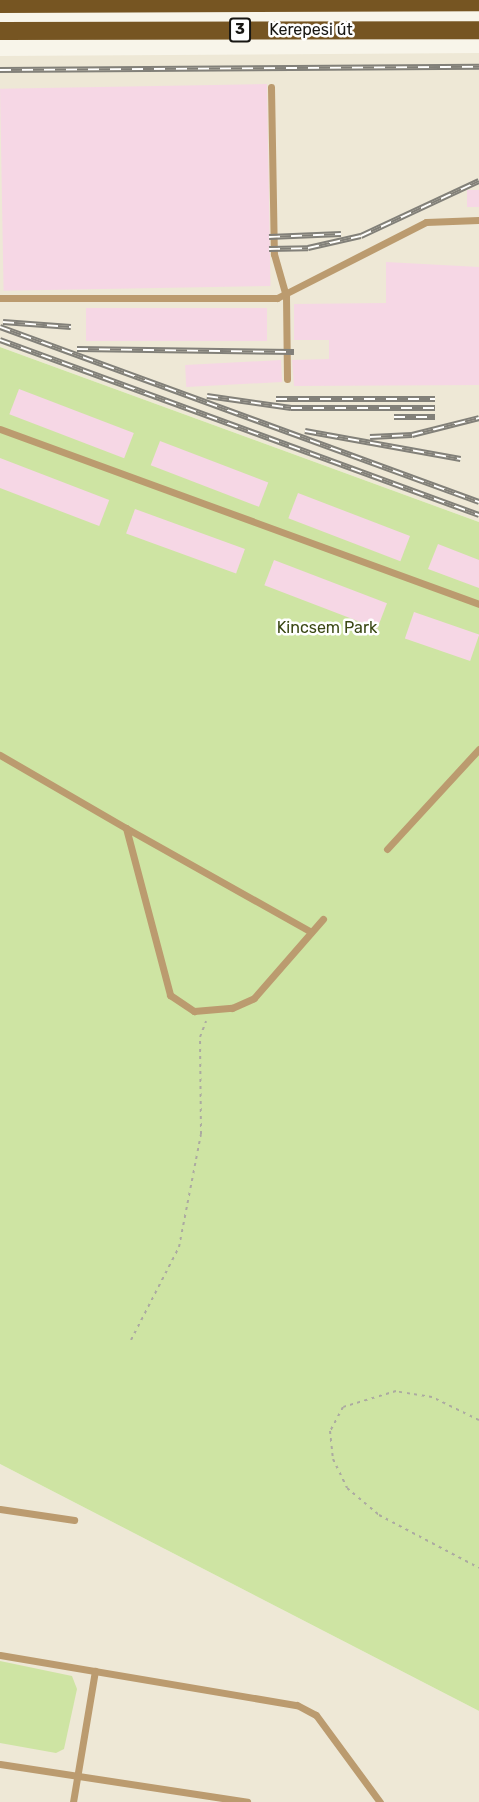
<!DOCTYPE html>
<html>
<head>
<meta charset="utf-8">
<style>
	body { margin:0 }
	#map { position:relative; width:479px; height:1802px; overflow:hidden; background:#f8f5ea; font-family:Rubik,sans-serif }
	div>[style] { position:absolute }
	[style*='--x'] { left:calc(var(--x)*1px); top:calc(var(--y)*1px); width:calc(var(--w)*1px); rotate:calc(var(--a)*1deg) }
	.built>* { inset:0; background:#eee8d6 }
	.green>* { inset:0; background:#cee4a3 }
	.building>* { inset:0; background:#f6d7e5; transform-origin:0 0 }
	.path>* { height:2px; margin-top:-1px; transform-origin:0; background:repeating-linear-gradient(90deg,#acaaa1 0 3px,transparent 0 7.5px) }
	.lane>* { height:7px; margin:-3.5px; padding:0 3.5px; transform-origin:3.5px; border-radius:3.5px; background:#bb9b6f }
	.primary>* { height:18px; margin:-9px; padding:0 9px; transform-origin:9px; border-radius:9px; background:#765522 }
	.rail>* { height:6px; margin-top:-3px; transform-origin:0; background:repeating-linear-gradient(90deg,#fff 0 11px,#828079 0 22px); box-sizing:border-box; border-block:2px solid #828079 }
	span { translate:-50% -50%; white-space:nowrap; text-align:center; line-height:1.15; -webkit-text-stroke:5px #fff; paint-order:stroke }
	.shield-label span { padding:2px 4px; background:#fff; border:2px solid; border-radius:4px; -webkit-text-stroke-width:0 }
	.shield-label { font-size:15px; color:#171612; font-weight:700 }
	.street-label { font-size:16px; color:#171612 }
	.park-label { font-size:16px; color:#3a4814 }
</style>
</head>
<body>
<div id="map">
	<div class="built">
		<div style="clip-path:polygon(479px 53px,479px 522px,0 347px,0 56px)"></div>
		<div style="clip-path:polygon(0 1464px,479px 1711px,479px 1802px,0 1802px)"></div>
	</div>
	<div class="green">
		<div style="clip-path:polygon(0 347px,479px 522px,479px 1711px,0 1464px)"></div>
		<div style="clip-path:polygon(0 1661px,72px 1676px,77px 1689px,64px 1749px,56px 1753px,0 1743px)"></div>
	</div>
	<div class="building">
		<div style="left:267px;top:84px;width:202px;height:267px;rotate:89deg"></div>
		<div style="left:467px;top:190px;width:12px;height:17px"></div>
		<div style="clip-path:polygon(386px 262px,479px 267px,479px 385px,294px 386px,292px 360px,329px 359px,329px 340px,294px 340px,294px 304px,386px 303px)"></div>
		<div style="left:86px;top:308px;width:181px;height:33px"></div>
		<div style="left:281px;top:360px;width:22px;height:96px;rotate:87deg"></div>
		<div style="left:19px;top:389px;width:123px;height:27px;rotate:21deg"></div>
		<div style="left:160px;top:441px;width:116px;height:26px;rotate:21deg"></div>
		<div style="left:0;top:458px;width:117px;height:28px;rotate:21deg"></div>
		<div style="left:298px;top:493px;width:120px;height:27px;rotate:21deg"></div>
		<div style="left:135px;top:509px;width:117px;height:26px;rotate:20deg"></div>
		<div style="clip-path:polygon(438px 544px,479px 560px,479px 588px,428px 569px)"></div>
		<div style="left:274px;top:560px;width:121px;height:27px;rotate:21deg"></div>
		<div style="left:414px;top:612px;width:69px;height:28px;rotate:19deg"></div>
	</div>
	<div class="path">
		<div style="--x:131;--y:1340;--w:105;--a:-62.7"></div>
		<div style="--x:179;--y:1247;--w:115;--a:-79"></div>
		<div style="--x:201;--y:1134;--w:97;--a:-90.6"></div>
		<div style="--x:200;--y:1037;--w:17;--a:-69"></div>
		<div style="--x:479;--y:1420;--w:52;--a:-153.9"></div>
		<div style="--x:432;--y:1397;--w:36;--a:-171"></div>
		<div style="--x:396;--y:1391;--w:55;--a:163.2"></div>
		<div style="--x:343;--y:1407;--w:27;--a:118"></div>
		<div style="--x:330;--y:1431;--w:28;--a:84"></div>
		<div style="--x:333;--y:1459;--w:32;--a:64"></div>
		<div style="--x:347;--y:1488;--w:42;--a:40.2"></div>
		<div style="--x:379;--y:1515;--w:113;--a:27.9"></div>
	</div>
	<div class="lane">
		<div style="--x:271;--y:87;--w:167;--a:89"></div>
		<div style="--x:274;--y:254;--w:44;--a:74.1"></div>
		<div style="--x:286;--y:296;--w:83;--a:89.3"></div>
		<div style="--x:0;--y:298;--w:277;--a:0"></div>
		<div style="--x:277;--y:298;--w:167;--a:-27"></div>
		<div style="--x:426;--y:222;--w:53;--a:-2.2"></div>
		<div style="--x:0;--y:429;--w:510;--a:20.07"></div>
		<div style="--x:0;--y:755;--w:146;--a:30.1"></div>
		<div style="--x:126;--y:828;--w:173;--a:75.2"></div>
		<div style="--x:170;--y:995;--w:29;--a:34"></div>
		<div style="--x:194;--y:1011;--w:38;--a:-5"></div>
		<div style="--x:232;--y:1008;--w:24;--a:-24"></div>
		<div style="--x:254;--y:998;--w:105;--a:-48.9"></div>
		<div style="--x:126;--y:828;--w:212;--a:29.3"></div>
		<div style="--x:387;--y:849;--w:136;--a:-47.4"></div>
		<div style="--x:0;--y:1509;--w:75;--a:8.5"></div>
		<div style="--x:0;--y:1655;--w:301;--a:9.6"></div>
		<div style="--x:297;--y:1705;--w:21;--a:28"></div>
		<div style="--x:316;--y:1715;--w:108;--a:53.7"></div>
		<div style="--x:0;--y:1764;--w:250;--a:8.7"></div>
		<div style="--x:73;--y:1802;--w:133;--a:-80.5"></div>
	</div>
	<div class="primary">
		<div style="--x:0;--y:4;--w:479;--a:-0.2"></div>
		<div style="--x:0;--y:31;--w:479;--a:-0.1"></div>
	</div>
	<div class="rail">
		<div style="--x:0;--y:70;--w:479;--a:-0.4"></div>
		<div style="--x:269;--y:237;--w:72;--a:-2.4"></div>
		<div style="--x:269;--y:249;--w:39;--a:-1"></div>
		<div style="--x:308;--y:248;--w:54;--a:-12.8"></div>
		<div style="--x:361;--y:236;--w:130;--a:-25"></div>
		<div style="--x:3;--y:322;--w:68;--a:4.2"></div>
		<div style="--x:0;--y:327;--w:510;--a:20.07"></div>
		<div style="--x:0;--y:340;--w:510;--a:20.07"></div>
		<div style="--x:77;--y:349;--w:217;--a:0.8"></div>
		<div style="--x:207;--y:396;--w:85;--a:8.1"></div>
		<div style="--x:291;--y:408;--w:144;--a:0"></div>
		<div style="--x:276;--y:399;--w:159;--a:0"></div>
		<div style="--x:394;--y:417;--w:41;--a:0"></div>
		<div style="--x:305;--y:431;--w:158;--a:10.2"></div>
		<div style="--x:370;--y:437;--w:42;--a:-2.7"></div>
		<div style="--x:412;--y:435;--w:69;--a:-14.2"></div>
	</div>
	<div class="shield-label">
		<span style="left:240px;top:30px">3</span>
	</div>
	<div class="street-label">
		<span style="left:311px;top:30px">Kerepesi út</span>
	</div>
	<div class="park-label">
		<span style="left:327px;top:628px">Kincsem Park</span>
	</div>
</div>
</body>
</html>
